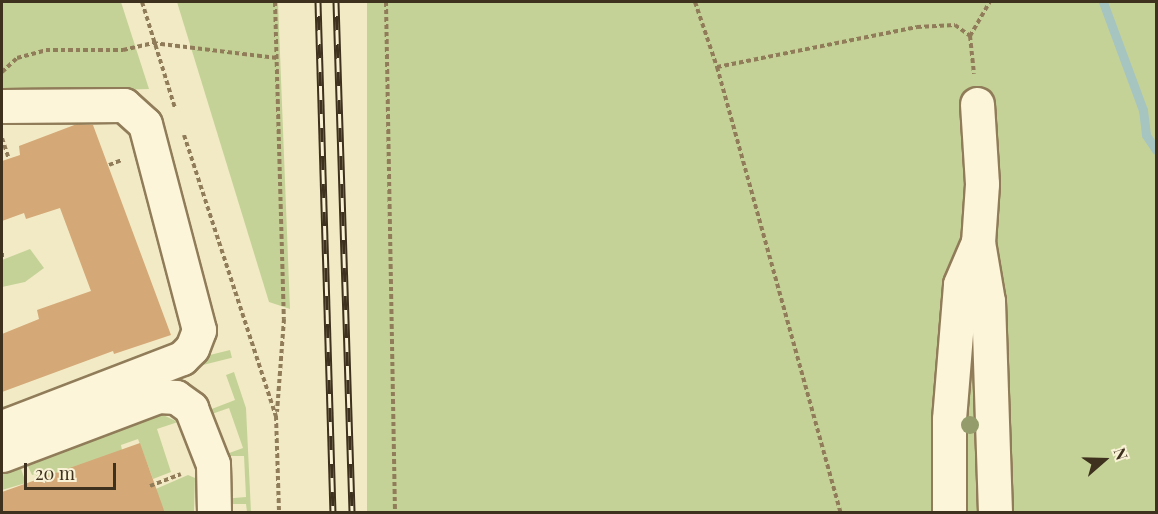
<!DOCTYPE html>
<html>
<head>
<meta charset="utf-8">
<style>
	body { margin:0 }
	#map { position:relative; width:1158px; height:514px; overflow:hidden; background:#f2eac5; font-family:"Playfair Display",serif }
	div>[style] { position:absolute }
	[style*='--x'] { left:calc(var(--x)*1px); top:calc(var(--y)*1px); width:calc(var(--w)*1px); rotate:calc(var(--a)*1deg) }
	.green>* { inset:0; background:#c5d297; transform-origin:0 0 }
	.stream>* { height:9px; margin:-4.5px; padding:0 4.5px; transform-origin:4.5px; border-radius:4.5px; background:#a7c5c0 }
	.building>* { inset:0; background:#d4a877 }
	.path>* { height:4px; margin-top:-2px; transform-origin:0; background:repeating-linear-gradient(90deg,#907c59 0 4.5px,transparent 0 7.5px) }
	.roads { filter:drop-shadow(2px 0 #907c59) drop-shadow(-2px 0 #907c59) drop-shadow(0 2px #907c59) drop-shadow(0 -2px #907c59) }
	.street>* { height:33px; margin:-16.5px; padding:0 16.5px; transform-origin:16.5px; border-radius:16.5px; background:#fcf5d9 }
	.rail>* { height:7px; margin-top:-3.5px; transform-origin:0; background:repeating-linear-gradient(90deg,#f9f2d5 0 14px,#3e311e 0 28px); box-sizing:border-box; border-block:2px solid #3e311e }
	.trees>* { width:18px; height:18px; margin:-9px; border-radius:50%; background:#949c6b }
	span { translate:-50% -50%; white-space:nowrap; text-align:center; line-height:1.15; -webkit-text-stroke:5px #f9f2d5; paint-order:stroke }
	.frame { position:absolute; inset:0; border:3px solid #3e311e; pointer-events:none }
	.north { position:absolute; left:1074px; top:430px; width:60px; height:60px; -webkit-text-stroke:4px #f9f2d5; paint-order:stroke; rotate:70deg; font-size:16px; font-weight:700; line-height:24px; text-align:center; color:#3e311e }
	.north::after { content:''; display:block; margin:auto; width:21px; height:27px; background:#3e311e; clip-path:polygon(50% 0,100% 100%,50% 72%,0 100%) }
	.scale { position:absolute; left:24px; top:463px; width:92px; height:27px; box-sizing:border-box; border:3px solid #3e311e; border-top:0; padding-left:8px; font-size:18px; line-height:21px; white-space:nowrap; color:#3e311e; -webkit-text-stroke:4px #f9f2d5; paint-order:stroke }
</style>
</head>
<body>
<div id="map">
	<div class="green">
		<div style="clip-path:polygon(2px 2px,121px 2px,149px 89px,2px 93px)"></div>
		<div style="clip-path:polygon(177px 2px,278px 2px,290px 309px,269px 302px)"></div>
		<div style="left:367px;top:2px;width:789px;height:510px"></div>
		<div style="clip-path:polygon(30px 249px,44px 268px,25px 282px,2px 287px,2px 260px)"></div>
		<div style="left:230px;top:350px;width:8px;height:244px;rotate:76deg"></div>
		<div style="clip-path:polygon(234px 372px,246px 408px,251px 512px,247px 512px,246px 504px,223px 504px,222px 499px,246px 497px,244px 456px,221px 456px,243px 448px,229px 408px,206px 416px,204px 412px,235px 400px,226px 375px)"></div>
		<div style="clip-path:polygon(161px 414px,178px 422px,157px 429px,171px 472px,153px 479px,138px 439px,121px 445px,122px 450px,41px 481px,35px 474px,32px 475px,27px 464px)"></div>
		<div style="clip-path:polygon(20px 466px,26px 483px,2px 490px,2px 473px)"></div>
		<div style="clip-path:polygon(188px 475px,195px 478px,194px 511px,165px 512px,151px 491px)"></div>
	</div>
	<div class="stream">
		<div style="--x:1103;--y:2;--w:115;--a:69.7"></div>
		<div style="--x:1143;--y:110;--w:25;--a:83"></div>
		<div style="--x:1146;--y:135;--w:18;--a:56"></div>
	</div>
	<div class="building">
		<div style="clip-path:polygon(77px 124px,93px 125px,171px 335px,114px 354px,113px 351px,2px 392px,2px 334px,39px 319px,37px 310px,91px 291px,60px 208px,26px 219px,24px 213px,2px 221px,2px 161px,20px 155px,19px 146px)"></div>
		<div style="clip-path:polygon(140px 443px,165px 513px,2px 513px,2px 492px)"></div>
	</div>
	<div class="path">
		<div style="--x:142;--y:2;--w:111;--a:72.7"></div>
		<div style="--x:275;--y:2;--w:317;--a:88.4"></div>
		<div style="--x:284;--y:319;--w:93;--a:94.3"></div>
		<div style="--x:386;--y:2;--w:510;--a:88.99"></div>
		<div style="--x:695;--y:2;--w:69;--a:71.3"></div>
		<div style="--x:717;--y:67;--w:462;--a:74.5"></div>
		<div style="--x:970;--y:36;--w:39;--a:-60"></div>
		<div style="--x:717;--y:67;--w:204;--a:-11.3"></div>
		<div style="--x:917;--y:27;--w:38;--a:-3"></div>
		<div style="--x:955;--y:25;--w:19;--a:36"></div>
		<div style="--x:970;--y:36;--w:38;--a:84"></div>
		<div style="--x:2;--y:72;--w:21;--a:-43"></div>
		<div style="--x:17;--y:58;--w:30;--a:-15"></div>
		<div style="--x:46;--y:50;--w:77;--a:0"></div>
		<div style="--x:123;--y:50;--w:31;--a:-13"></div>
		<div style="--x:153;--y:43;--w:125;--a:6.9"></div>
		<div style="--x:184;--y:135;--w:296;--a:71.9"></div>
		<div style="--x:276;--y:416;--w:96;--a:88.2"></div>
		<div style="--x:2;--y:138;--w:22;--a:72"></div>
		<div style="--x:109;--y:165;--w:14;--a:-21"></div>
		<div style="--x:2;--y:253;--w:4;--a:90"></div>
		<div style="--x:150;--y:486;--w:33;--a:-21"></div>
	</div>
	<div class="roads">
		<div class="street">
			<div style="--x:977;--y:104;--w:80;--a:86.4"></div>
			<div style="--x:982;--y:184;--w:58;--a:93.9"></div>
			<div style="--x:978;--y:242;--w:60;--a:80.4"></div>
			<div style="--x:988;--y:301;--w:211;--a:88.1"></div>
			<div style="--x:2;--y:106;--w:122;--a:-0.5"></div>
			<div style="--x:124;--y:105;--w:28;--a:42"></div>
			<div style="--x:145;--y:124;--w:213;--a:75.3"></div>
			<div style="--x:199;--y:330;--w:19;--a:111"></div>
			<div style="--x:192;--y:348;--w:14;--a:135"></div>
			<div style="--x:182;--y:358;--w:193;--a:159"></div>
			<div style="--x:2;--y:455;--w:167;--a:-20.7"></div>
			<div style="--x:158;--y:396;--w:18;--a:3"></div>
			<div style="--x:176;--y:397;--w:19;--a:36"></div>
			<div style="--x:191;--y:408;--w:60;--a:68.6"></div>
			<div style="--x:213;--y:464;--w:48;--a:88.8"></div>
			<div style="--x:949;--y:512;--w:93;--a:-90"></div>
			<div style="--x:949;--y:419;--w:135;--a:-85.3"></div>
			<div style="--x:960;--y:284;--w:46;--a:-66.8"></div>
		</div>
	</div>
	<div class="rail">
		<div style="--x:318;--y:2;--w:510;--a:88.32"></div>
		<div style="--x:336;--y:2;--w:510;--a:88.2"></div>
	</div>
	<div class="trees">
		<div style="left:970px;top:425px"></div>
	</div>
	<div class="frame"></div>
	<div class="north">N</div>
	<div class="scale">20 m</div>
</div>
</body>
</html>
